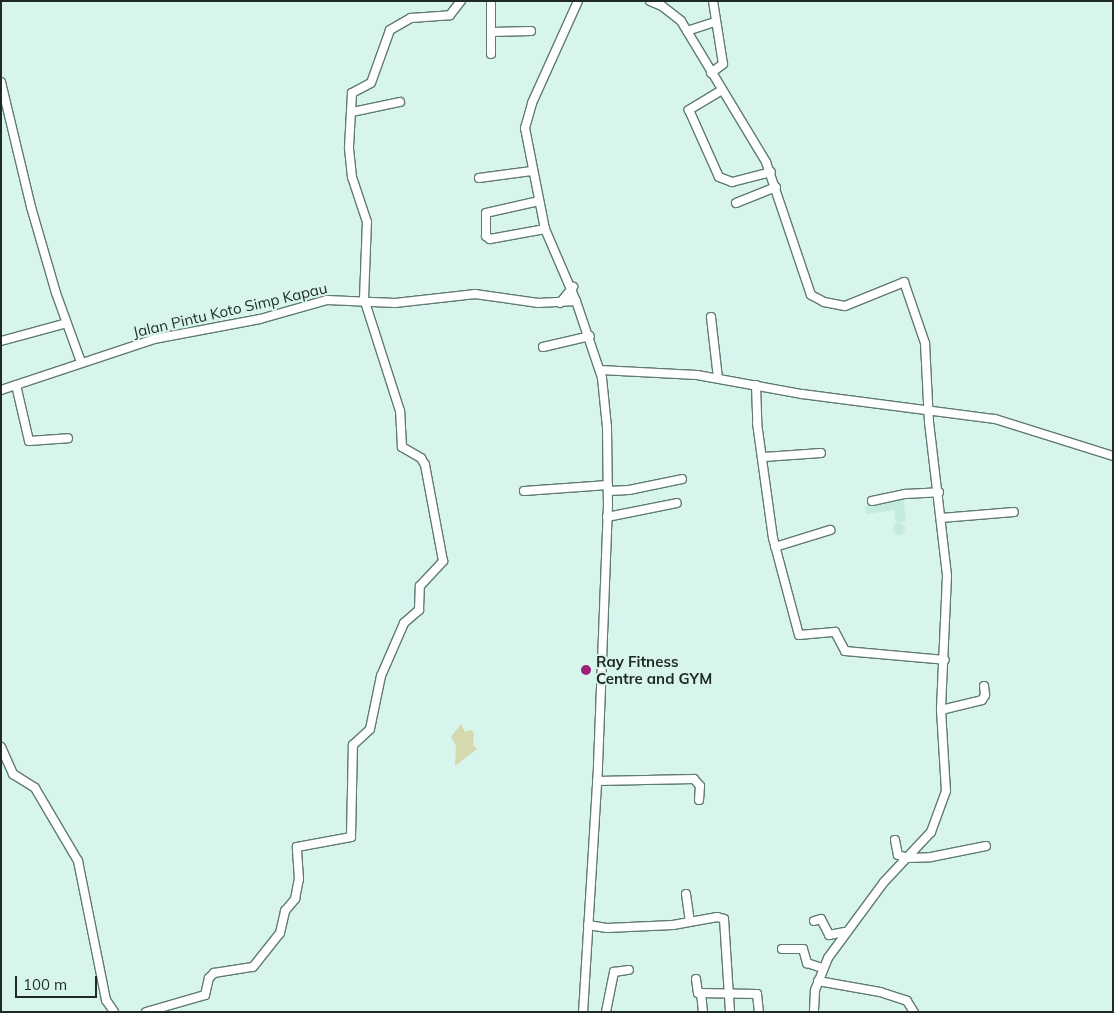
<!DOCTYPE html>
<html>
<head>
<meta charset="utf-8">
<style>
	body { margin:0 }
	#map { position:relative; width:1114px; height:1013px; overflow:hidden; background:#d8f5ed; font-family:Mulish,sans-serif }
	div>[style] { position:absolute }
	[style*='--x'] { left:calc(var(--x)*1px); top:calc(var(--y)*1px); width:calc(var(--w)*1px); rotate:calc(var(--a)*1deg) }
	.built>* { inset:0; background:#c5eae0 }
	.round { border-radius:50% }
	.green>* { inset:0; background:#d6d9ae }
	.roads { filter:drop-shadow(1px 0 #607a74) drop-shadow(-1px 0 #607a74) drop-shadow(0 1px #607a74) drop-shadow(0 -1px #607a74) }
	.minor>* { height:8px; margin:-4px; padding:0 4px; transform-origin:4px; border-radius:4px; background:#fff }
	.dots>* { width:14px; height:14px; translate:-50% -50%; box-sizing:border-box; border:2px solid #d8f5ed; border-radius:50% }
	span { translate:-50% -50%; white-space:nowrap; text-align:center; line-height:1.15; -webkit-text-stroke:4px #d8f5ed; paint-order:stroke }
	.street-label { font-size:15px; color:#1f2a27 }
	.poi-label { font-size:15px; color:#1f2a27; font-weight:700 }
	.left { translate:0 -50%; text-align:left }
	.frame { position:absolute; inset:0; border:2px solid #1f2a27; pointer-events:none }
	.scale { position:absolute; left:15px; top:976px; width:82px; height:22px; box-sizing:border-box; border:2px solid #1f2a27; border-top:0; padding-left:6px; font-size:15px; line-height:18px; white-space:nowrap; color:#1f2a27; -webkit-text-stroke:4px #d8f5ed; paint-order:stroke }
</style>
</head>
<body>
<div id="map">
	<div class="built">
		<div style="clip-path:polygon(903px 497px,906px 521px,896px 523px,894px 510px,866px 514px,865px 506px,893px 502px,893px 498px)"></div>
		<div class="round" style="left:893px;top:523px;width:12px;height:12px"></div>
	</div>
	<div class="green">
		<div style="clip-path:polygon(461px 724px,465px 732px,471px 730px,474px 733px,473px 745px,477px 749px,455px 766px,456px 746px,451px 737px)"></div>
	</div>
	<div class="roads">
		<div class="minor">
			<div style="--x:650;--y:1;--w:13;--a:23"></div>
			<div style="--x:662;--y:6;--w:24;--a:38"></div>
			<div style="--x:681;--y:21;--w:165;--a:58.9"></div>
			<div style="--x:766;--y:162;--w:140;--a:71.3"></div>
			<div style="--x:811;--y:295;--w:15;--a:28"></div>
			<div style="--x:824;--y:302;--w:21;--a:11"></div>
			<div style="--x:845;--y:306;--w:64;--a:-22.1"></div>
			<div style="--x:904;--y:282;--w:65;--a:71"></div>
			<div style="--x:925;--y:343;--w:79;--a:87.1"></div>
			<div style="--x:929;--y:422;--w:155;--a:83.3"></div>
			<div style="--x:947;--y:576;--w:134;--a:92.6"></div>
			<div style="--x:941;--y:710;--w:81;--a:86.5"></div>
			<div style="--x:946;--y:791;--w:44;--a:110.1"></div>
			<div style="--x:931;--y:832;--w:69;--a:133.2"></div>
			<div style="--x:884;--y:882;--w:94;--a:126.4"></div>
			<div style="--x:828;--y:958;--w:35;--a:112"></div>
			<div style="--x:815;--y:991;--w:21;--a:93"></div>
			<div style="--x:687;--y:31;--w:29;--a:-18"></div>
			<div style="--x:491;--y:32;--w:40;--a:-1.4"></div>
			<div style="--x:491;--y:54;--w:53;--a:-90"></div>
			<div style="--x:711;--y:73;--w:15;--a:-37"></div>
			<div style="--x:723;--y:64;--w:64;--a:-99"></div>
			<div style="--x:1;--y:82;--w:129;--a:76.5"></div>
			<div style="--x:31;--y:207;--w:90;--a:73.8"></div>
			<div style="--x:56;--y:293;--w:73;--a:70.1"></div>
			<div style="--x:722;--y:90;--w:39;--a:149"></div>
			<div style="--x:689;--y:110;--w:73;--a:65.9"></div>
			<div style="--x:719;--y:177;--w:14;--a:21"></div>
			<div style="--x:732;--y:182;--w:40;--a:-14.4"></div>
			<div style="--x:352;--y:112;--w:49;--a:-11.8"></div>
			<div style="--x:479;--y:178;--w:53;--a:-7.5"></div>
			<div style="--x:539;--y:201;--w:54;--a:167.2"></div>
			<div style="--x:486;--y:213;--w:23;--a:90"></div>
			<div style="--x:486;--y:236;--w:5;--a:37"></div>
			<div style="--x:490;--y:239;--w:56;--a:-10.3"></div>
			<div style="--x:736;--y:203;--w:43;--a:-21.8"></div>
			<div style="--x:576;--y:301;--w:81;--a:71.3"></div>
			<div style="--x:602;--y:378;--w:49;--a:84.2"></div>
			<div style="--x:607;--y:427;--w:78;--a:89.3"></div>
			<div style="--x:608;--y:505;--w:263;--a:92.2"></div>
			<div style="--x:598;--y:768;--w:244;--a:93.5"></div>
			<div style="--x:560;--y:303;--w:21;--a:-51"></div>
			<div style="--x:711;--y:317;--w:61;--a:83.5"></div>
			<div style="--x:1;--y:341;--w:68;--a:-15.3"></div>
			<div style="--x:543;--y:347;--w:48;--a:-13.2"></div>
			<div style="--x:600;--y:370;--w:97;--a:3"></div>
			<div style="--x:697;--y:375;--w:107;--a:10.3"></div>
			<div style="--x:802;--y:394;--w:195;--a:7.4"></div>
			<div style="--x:995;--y:419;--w:124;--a:17.4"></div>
			<div style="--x:16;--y:385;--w:57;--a:76.9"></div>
			<div style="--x:29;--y:441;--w:39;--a:-4"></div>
			<div style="--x:756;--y:385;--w:38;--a:88"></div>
			<div style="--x:757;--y:423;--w:116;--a:82.1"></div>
			<div style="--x:773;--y:538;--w:100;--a:75"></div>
			<div style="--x:799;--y:635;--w:36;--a:-5"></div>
			<div style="--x:835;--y:632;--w:21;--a:62"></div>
			<div style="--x:845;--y:651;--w:100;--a:5.1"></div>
			<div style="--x:1;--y:390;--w:161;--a:-18.4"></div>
			<div style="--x:154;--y:339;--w:108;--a:-10.7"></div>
			<div style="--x:260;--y:319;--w:70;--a:-15.8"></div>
			<div style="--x:327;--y:300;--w:68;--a:2.5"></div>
			<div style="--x:395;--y:303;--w:81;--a:-6.4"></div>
			<div style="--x:475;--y:294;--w:64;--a:8.1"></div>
			<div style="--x:538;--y:303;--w:38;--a:-3"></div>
			<div style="--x:576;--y:301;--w:78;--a:-113.3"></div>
			<div style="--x:545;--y:229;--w:103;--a:-101.2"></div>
			<div style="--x:525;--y:128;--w:26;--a:-74"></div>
			<div style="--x:532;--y:103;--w:112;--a:-65.7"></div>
			<div style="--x:764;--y:457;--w:57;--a:-4"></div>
			<div style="--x:524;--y:491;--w:84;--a:-4.1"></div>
			<div style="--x:608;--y:491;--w:21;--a:-3"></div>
			<div style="--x:629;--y:490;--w:54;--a:-11.7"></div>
			<div style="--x:872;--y:501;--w:34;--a:-12"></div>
			<div style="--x:905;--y:494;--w:34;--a:-3"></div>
			<div style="--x:607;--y:517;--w:71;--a:-11.3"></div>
			<div style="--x:941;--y:518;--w:73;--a:-4.7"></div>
			<div style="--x:775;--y:547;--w:58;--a:-17.2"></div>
			<div style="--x:941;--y:710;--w:42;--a:-13.7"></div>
			<div style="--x:982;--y:700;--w:6;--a:-59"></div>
			<div style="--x:985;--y:695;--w:9;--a:-96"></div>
			<div style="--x:1;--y:747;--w:30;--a:66"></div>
			<div style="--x:13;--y:774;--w:26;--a:32"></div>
			<div style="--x:35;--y:788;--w:85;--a:59.5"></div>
			<div style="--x:78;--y:861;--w:142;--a:78.6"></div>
			<div style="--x:106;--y:1000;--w:14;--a:56"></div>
			<div style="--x:597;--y:781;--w:97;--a:-1.2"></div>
			<div style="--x:694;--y:779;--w:9;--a:49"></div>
			<div style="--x:700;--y:786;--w:14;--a:94"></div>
			<div style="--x:895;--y:840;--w:15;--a:79"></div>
			<div style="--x:898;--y:855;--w:10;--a:17"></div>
			<div style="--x:908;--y:858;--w:23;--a:-2"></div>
			<div style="--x:931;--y:857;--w:56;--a:-11.3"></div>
			<div style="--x:686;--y:894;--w:27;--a:82"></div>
			<div style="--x:814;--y:921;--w:7;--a:-16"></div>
			<div style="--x:821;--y:919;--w:18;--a:63"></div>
			<div style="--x:829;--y:935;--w:16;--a:-11"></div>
			<div style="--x:588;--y:925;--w:19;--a:9"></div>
			<div style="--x:607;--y:928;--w:66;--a:-2.6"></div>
			<div style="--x:673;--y:925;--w:45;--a:-10.3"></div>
			<div style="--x:717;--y:917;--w:7;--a:16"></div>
			<div style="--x:724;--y:919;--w:93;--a:86.3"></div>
			<div style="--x:782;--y:949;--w:21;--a:0"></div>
			<div style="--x:803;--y:949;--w:15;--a:74"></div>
			<div style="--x:807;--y:963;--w:16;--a:18"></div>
			<div style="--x:696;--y:979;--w:14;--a:82"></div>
			<div style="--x:698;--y:993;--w:59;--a:1"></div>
			<div style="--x:757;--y:994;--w:18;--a:84"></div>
			<div style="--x:818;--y:981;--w:63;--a:10.1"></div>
			<div style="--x:880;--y:992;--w:28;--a:18"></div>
			<div style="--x:907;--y:1001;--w:13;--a:58"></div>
			<div style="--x:701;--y:993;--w:19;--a:84"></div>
			<div style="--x:146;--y:1012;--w:61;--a:-16.1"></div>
			<div style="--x:205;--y:995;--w:17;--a:-77"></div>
			<div style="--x:209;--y:978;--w:7;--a:-45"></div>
			<div style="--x:214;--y:973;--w:39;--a:-9"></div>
			<div style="--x:253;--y:967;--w:43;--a:-51.5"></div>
			<div style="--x:280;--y:933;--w:23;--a:-77"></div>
			<div style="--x:285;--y:911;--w:16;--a:-50"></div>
			<div style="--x:295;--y:899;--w:20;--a:-79"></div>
			<div style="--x:299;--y:879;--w:32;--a:-94"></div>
			<div style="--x:297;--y:847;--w:55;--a:-10.5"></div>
			<div style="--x:351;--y:837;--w:92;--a:-88.8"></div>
			<div style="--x:353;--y:745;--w:23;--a:-43"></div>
			<div style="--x:370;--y:729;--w:54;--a:-78.3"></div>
			<div style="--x:381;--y:676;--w:58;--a:-66.5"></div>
			<div style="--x:404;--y:623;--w:20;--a:-41"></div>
			<div style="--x:419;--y:610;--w:24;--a:-88"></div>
			<div style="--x:420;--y:586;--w:34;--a:-47"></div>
			<div style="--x:443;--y:561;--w:98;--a:-100.6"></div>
			<div style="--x:425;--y:465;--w:8;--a:-120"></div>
			<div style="--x:421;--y:458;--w:22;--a:-150"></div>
			<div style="--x:402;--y:447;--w:36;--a:-93"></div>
			<div style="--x:400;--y:411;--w:118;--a:-107.8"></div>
			<div style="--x:364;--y:299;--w:77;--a:-87.8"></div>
			<div style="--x:367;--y:222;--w:47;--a:-108.4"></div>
			<div style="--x:352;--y:177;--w:30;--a:-96"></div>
			<div style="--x:349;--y:147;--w:54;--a:-86.8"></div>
			<div style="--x:352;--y:93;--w:21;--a:-28"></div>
			<div style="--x:371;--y:83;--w:56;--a:-70.3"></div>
			<div style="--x:390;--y:30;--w:24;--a:-30"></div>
			<div style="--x:411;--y:18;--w:39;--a:-4"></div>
			<div style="--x:450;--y:15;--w:18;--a:-52"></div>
			<div style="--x:606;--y:1012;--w:41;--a:-78.7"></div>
			<div style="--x:614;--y:972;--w:15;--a:-8"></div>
		</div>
	</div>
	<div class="dots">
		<div style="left:586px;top:670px;background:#9c2178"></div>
	</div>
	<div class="street-label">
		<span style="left:230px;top:310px;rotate:-13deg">Jalan Pintu Koto Simp Kapau</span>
	</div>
	<div class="poi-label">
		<span class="left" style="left:596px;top:670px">Ray Fitness<br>Centre and GYM</span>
	</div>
	<div class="frame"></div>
	<div class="scale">100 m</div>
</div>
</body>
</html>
